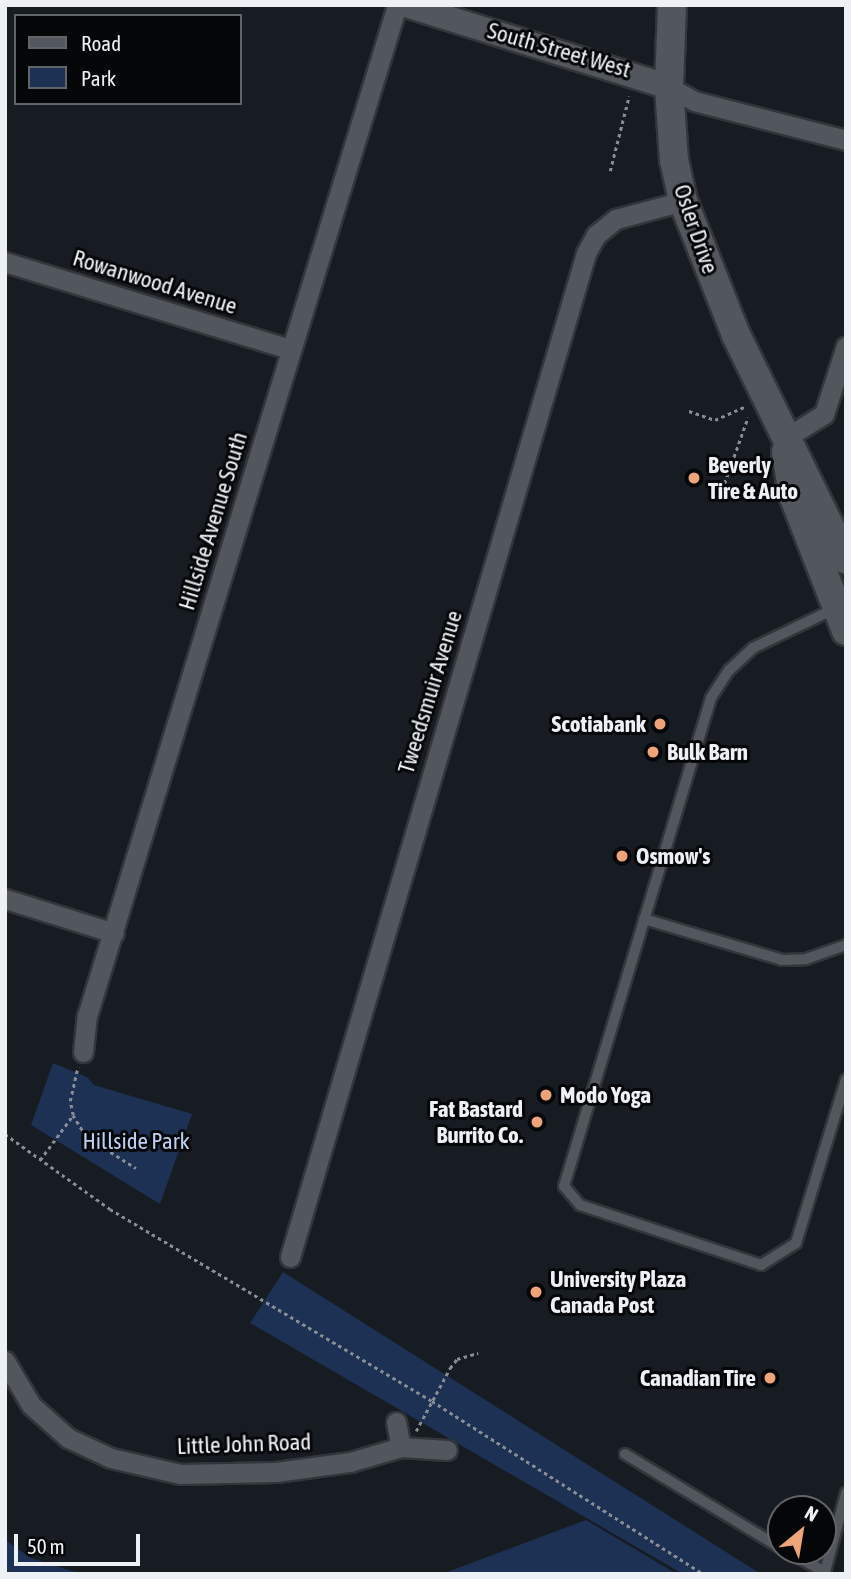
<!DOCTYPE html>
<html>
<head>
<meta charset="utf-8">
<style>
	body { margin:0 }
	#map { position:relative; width:851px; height:1579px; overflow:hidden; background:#171b22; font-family:"Asap Condensed",sans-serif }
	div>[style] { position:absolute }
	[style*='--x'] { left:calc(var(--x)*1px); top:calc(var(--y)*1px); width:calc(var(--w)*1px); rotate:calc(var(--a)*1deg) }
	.green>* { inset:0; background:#1c3153 }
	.path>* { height:2.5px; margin-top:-1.25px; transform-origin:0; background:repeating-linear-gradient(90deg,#8a8d93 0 3.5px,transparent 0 7px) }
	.roads { filter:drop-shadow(2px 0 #33353a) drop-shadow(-2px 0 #33353a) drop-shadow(0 2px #33353a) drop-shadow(0 -2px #33353a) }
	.service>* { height:10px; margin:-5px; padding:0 5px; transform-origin:5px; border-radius:5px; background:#52575e }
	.minor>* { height:19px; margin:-9.5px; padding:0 9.5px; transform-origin:9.5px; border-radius:9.5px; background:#52575e }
	.tertiary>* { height:24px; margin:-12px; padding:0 12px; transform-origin:12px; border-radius:12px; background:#52575e }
	.secondary>* { height:28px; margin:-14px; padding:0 14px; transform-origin:14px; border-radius:14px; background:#52575e }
	.dots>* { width:19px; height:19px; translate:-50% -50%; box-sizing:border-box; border:4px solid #050608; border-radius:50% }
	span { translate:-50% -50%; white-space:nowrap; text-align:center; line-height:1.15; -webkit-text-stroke:6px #050608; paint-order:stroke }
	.street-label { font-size:23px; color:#edf0f5 }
	.poi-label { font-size:23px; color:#edf0f5; font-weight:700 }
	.left { translate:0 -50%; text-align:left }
	.right { translate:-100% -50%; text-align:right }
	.park-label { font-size:23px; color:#bbd1f3 }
	.frame { position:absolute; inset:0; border:7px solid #edf0f5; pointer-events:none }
	.legend { position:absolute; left:14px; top:14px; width:228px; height:91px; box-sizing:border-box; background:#050608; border:2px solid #626467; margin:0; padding:9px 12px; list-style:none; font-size:21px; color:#edf0f5 }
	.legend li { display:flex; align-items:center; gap:14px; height:35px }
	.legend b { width:35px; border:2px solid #626467 }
	.north { position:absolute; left:767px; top:1495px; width:70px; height:70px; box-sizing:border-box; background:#050608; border:2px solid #626467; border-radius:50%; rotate:30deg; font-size:19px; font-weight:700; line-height:28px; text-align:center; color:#edf0f5 }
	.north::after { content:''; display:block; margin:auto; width:24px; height:32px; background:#efa378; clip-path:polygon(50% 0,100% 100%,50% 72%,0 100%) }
	.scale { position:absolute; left:14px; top:1534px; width:126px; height:32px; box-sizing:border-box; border:4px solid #edf0f5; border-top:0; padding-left:9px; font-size:21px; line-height:24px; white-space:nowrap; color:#edf0f5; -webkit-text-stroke:5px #050608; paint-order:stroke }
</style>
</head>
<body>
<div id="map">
	<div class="green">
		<div style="clip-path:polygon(53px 1063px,87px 1077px,94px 1085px,192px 1114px,160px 1204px,31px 1125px)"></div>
		<div style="clip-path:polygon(283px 1272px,761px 1574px,683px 1574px,250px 1323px)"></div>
		<div style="clip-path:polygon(586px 1520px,677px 1574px,442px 1574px)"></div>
		<div style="clip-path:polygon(5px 1540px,31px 1558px,82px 1574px,5px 1574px)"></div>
	</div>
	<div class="path">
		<div style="--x:610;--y:171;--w:77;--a:-75.8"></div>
		<div style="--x:689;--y:411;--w:28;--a:19"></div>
		<div style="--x:715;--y:420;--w:32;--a:-24"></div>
		<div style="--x:722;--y:490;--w:77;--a:-70.4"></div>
		<div style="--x:73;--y:1115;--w:26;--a:58"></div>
		<div style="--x:87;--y:1137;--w:58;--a:32.3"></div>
		<div style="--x:5;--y:1134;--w:129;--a:35.5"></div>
		<div style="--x:110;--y:1209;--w:375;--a:30.8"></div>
		<div style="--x:432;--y:1401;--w:322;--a:32.5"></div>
		<div style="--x:40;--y:1160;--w:56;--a:-53.7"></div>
		<div style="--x:73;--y:1115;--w:14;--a:-102"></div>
		<div style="--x:70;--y:1101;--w:35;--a:-77"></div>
		<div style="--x:416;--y:1431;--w:72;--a:-61.6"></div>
		<div style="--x:450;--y:1368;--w:11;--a:-52"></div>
		<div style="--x:457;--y:1359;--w:22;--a:-16"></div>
	</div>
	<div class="roads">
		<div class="service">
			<div style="--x:834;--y:609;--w:90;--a:154.3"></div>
			<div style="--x:753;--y:648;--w:33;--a:137"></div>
			<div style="--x:729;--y:670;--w:33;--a:123"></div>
			<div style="--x:711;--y:698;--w:510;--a:106.76"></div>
			<div style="--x:564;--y:1186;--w:25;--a:50"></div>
			<div style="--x:580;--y:1205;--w:191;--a:18.3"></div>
			<div style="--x:761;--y:1265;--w:41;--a:-32.2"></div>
			<div style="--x:796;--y:1243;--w:171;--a:-73"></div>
			<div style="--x:644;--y:919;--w:144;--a:16.5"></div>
			<div style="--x:782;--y:960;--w:24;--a:-2"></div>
			<div style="--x:806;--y:959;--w:42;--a:-19.3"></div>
			<div style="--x:625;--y:1454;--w:182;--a:31.1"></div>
			<div style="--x:787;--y:1551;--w:43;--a:28.9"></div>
			<div style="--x:825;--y:1572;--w:82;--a:-75.1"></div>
		</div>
		<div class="minor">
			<div style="--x:669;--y:87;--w:29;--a:29"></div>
			<div style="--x:694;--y:101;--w:157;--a:14.4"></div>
			<div style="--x:5;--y:262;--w:298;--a:17"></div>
			<div style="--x:784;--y:439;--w:47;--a:-32"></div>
			<div style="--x:824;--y:414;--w:71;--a:-72.1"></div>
			<div style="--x:5;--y:899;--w:114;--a:17.3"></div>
			<div style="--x:83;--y:1052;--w:36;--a:-84"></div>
			<div style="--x:87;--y:1016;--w:1057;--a:-72.95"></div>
			<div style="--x:290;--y:1257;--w:1047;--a:-73.57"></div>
			<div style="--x:586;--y:253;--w:21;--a:-61"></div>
			<div style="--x:596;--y:235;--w:26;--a:-39"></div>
			<div style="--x:616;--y:219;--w:69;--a:-15"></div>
			<div style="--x:5;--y:1361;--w:51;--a:59.4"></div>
			<div style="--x:31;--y:1405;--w:50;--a:41.7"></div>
			<div style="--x:68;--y:1438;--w:47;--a:24.9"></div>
			<div style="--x:111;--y:1458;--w:71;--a:13.1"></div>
			<div style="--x:180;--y:1474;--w:96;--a:-1.2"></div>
			<div style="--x:276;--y:1472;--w:75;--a:-7.7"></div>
			<div style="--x:350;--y:1462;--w:53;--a:-16.4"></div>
			<div style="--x:401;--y:1447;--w:46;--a:3.7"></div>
			<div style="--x:396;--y:1422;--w:25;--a:79"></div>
		</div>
		<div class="tertiary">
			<div style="--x:406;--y:5;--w:275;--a:17.3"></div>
		</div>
		<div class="secondary">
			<div style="--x:672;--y:5;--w:82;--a:92.1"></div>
			<div style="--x:669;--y:87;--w:73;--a:86.1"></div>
			<div style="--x:674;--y:160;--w:42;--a:77.6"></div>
			<div style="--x:683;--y:201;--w:144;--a:68.4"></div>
			<div style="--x:736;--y:335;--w:250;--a:63.9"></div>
			<div style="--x:786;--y:452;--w:44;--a:80.8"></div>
			<div style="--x:793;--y:495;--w:146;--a:68.7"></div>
		</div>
	</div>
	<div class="dots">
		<div style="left:694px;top:478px;background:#efa378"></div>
		<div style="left:660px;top:724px;background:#efa378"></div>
		<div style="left:653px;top:752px;background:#efa378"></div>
		<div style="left:622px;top:856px;background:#efa378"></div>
		<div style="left:546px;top:1095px;background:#efa378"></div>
		<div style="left:537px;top:1122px;background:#efa378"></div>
		<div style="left:536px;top:1292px;background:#efa378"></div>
		<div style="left:770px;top:1378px;background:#efa378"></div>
	</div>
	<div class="street-label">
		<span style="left:559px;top:50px;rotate:16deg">South Street West</span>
		<span style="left:696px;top:229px;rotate:71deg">Osler Drive</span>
		<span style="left:155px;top:282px;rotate:17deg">Rowanwood Avenue</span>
		<span style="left:213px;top:521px;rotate:-73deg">Hillside Avenue South</span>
		<span style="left:430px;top:692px;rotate:-73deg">Tweedsmuir Avenue</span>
		<span style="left:244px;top:1444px;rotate:-2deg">Little John Road</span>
	</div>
	<div class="poi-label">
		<span class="left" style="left:708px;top:478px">Beverly<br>Tire &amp; Auto</span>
		<span class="right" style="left:646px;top:724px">Scotiabank</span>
		<span class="left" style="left:667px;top:752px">Bulk Barn</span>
		<span class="left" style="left:636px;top:856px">Osmow's</span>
		<span class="left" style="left:560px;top:1095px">Modo Yoga</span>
		<span class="right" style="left:523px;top:1122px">Fat Bastard<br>Burrito Co.</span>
		<span class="left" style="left:550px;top:1292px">University Plaza<br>Canada Post</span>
		<span class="right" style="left:756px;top:1378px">Canadian Tire</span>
	</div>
	<div class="park-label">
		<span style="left:136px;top:1141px">Hillside Park</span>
	</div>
	<div class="frame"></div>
	<ul class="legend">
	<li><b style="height:9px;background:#52575e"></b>Road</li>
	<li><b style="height:19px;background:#1c3153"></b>Park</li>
	</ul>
	<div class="north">N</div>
	<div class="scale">50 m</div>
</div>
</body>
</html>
